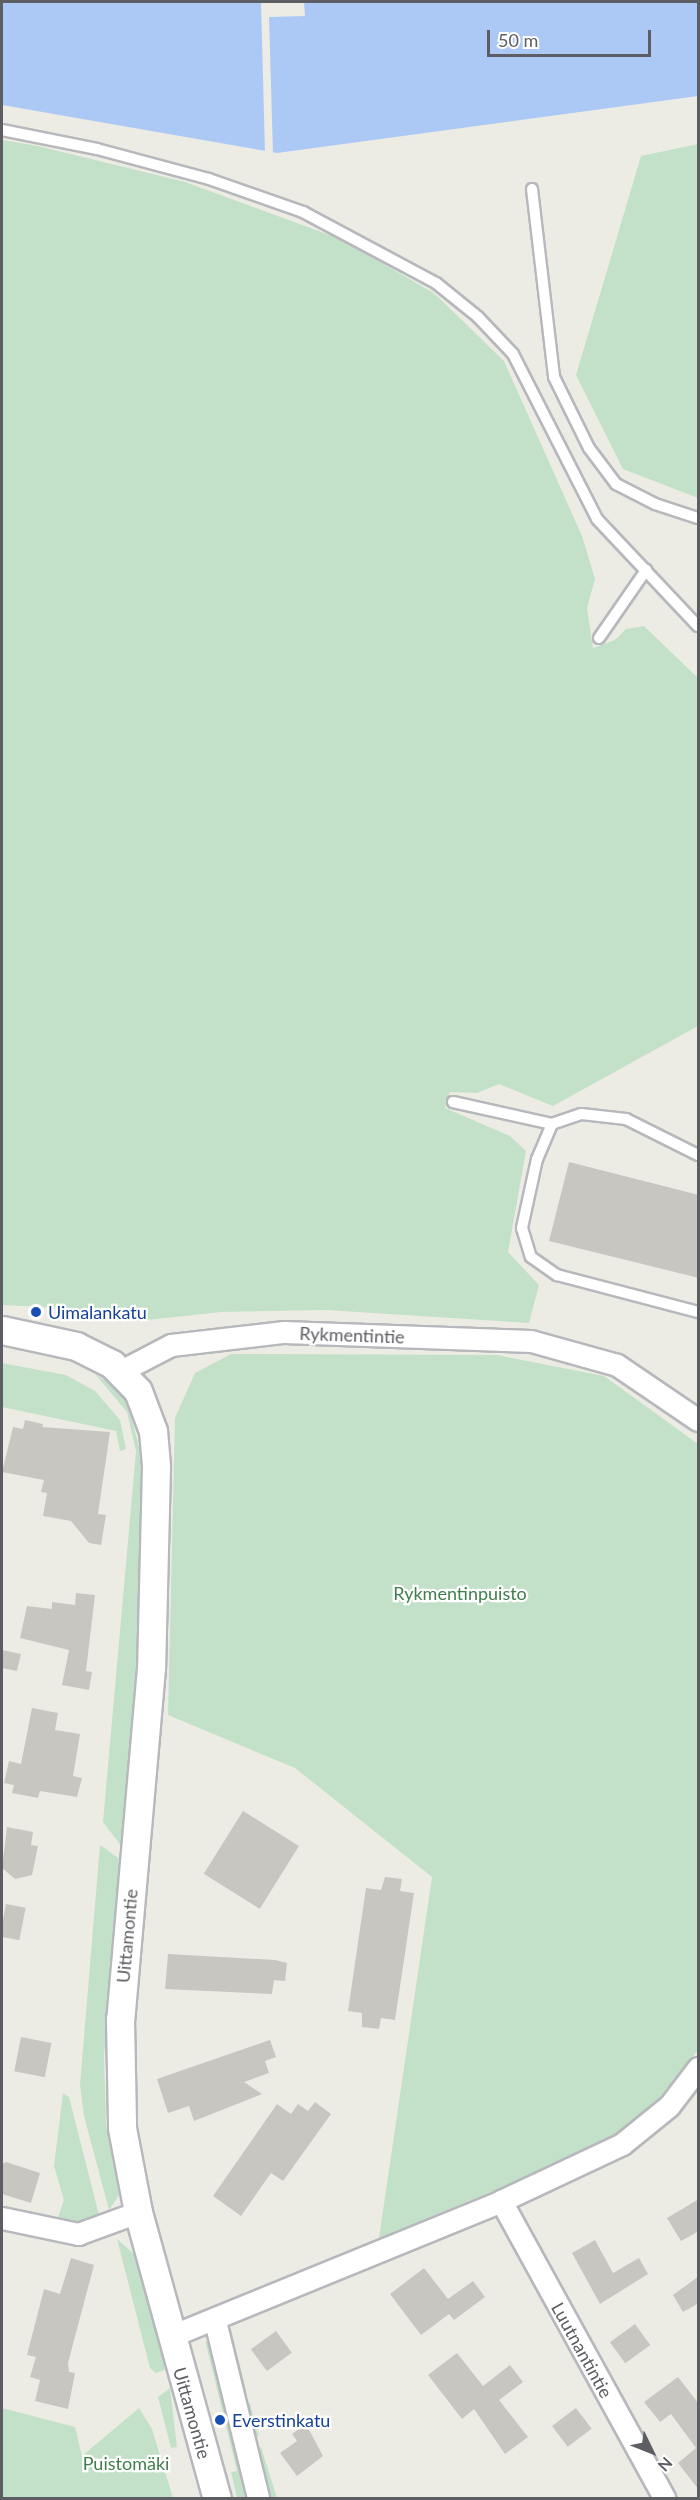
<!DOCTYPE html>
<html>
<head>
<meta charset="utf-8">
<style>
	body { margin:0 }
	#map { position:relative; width:700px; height:2500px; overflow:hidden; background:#edece4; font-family:Lato,sans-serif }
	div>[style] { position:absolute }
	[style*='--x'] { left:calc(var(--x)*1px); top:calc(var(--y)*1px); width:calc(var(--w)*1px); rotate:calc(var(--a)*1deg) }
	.green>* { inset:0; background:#c3e1c8 }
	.water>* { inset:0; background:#acc9f5 }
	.pier>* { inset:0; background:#edece4 }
	.building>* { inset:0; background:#c8c6c0; transform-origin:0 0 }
	.roads { filter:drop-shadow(2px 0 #b6b8bc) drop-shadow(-2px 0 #b6b8bc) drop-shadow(0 2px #b6b8bc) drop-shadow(0 -2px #b6b8bc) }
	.service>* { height:10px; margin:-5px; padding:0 5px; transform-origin:5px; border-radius:5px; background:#fff }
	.minor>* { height:21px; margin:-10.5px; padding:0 10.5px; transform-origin:10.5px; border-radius:10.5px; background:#fff }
	.tertiary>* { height:27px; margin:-13.5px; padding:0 13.5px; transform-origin:13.5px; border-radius:13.5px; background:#fff }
	.dots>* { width:16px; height:16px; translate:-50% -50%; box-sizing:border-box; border:3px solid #fff; border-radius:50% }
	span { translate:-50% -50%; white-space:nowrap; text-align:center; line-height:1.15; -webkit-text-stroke:4.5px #fff; paint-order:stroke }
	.transit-label { font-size:18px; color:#164399 }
	.left { translate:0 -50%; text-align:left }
	.street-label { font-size:18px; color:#5c5e63 }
	.park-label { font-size:18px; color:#3f7f4c }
	.frame { position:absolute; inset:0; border:3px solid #5c5e63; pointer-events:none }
	.north { position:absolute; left:622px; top:2422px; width:60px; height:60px; -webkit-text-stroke:4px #fff; paint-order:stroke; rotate:133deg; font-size:16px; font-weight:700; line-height:24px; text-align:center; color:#5c5e63 }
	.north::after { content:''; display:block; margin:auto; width:21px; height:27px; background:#5c5e63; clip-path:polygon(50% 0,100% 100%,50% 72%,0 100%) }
	.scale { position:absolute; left:487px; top:30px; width:164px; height:27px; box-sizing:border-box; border:3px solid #5c5e63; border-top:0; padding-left:8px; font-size:18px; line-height:21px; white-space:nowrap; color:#5c5e63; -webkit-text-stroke:4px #fff; paint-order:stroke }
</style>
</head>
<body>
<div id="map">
	<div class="green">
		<div style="clip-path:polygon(2px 140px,38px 146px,185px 182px,343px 240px,435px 294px,504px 361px,582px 536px,595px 579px,587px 608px,593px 648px,615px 640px,626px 629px,644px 626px,698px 678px,698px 1026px,553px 1106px,499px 1084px,477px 1093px,450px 1092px,445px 1108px,510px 1136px,526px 1151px,508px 1252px,539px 1285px,529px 1323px,326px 1310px,221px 1312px,138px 1321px,63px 1308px,2px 1305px)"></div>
		<div style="clip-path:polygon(698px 144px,698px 498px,623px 469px,576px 375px,641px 156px)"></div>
		<div style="clip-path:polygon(231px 1354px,497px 1355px,604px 1376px,698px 1444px,698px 2050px,649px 2110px,618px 2134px,527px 2177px,379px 2238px,432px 1877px,295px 1768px,168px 1715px,175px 1418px,195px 1373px)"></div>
		<div style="clip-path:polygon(2px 1363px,66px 1375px,95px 1391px,120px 1420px,126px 1449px,120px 1451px,116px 1431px,2px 1407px)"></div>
		<div style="clip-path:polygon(95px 1374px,115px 1387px,128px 1404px,141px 1455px,140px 1638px,122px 1847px,103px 1822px,136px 1451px,127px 1412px)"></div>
		<div style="clip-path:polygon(100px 1845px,121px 1860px,104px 2056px,106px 2123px,119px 2195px,109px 2210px,84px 2116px,80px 2085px)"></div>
		<div style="clip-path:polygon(63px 2093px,69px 2097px,99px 2215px,85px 2221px,63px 2222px,58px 2217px,64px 2200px,54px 2166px)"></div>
		<div style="clip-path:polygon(117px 2239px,134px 2254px,166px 2369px,162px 2371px,156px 2373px,150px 2368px)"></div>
		<div style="clip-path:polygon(231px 2329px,246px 2390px,241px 2392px,225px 2334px)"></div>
		<div style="clip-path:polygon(205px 2340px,213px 2350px,250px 2498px,237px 2498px,231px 2472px,237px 2471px)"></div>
		<div style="clip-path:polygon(170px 2388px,177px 2447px,171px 2448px,158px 2397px)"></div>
		<div style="clip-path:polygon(250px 2403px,256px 2428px,259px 2436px,252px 2437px,245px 2405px)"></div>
		<div style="clip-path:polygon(2px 2408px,75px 2427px,82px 2456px,139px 2408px,152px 2429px,173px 2498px,2px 2498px)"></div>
		<div style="clip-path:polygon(261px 2447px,277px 2498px,263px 2498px,254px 2449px)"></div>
	</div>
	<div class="water">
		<div style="clip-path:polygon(2px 2px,698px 2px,698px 96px,277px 153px,2px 105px)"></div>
	</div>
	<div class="pier">
		<div style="clip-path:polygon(261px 2px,304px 2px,305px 16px,269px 17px,273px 155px,265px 154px)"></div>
	</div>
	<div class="building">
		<div style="clip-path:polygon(569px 1162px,699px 1195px,699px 1278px,549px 1241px)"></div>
		<div style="clip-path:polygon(25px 1420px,43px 1424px,42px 1427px,110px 1432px,98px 1514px,106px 1515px,101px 1545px,89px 1543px,71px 1521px,43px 1516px,47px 1493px,41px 1492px,44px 1480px,2px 1472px,13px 1427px,23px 1429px)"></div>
		<div style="clip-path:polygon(76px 1593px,95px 1595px,86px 1671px,92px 1672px,89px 1690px,62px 1685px,69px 1650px,20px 1638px,27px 1606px,52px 1609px,52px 1602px,75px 1605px)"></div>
		<div style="clip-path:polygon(2px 1650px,21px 1654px,17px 1671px,2px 1668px)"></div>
		<div style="clip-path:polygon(32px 1708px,58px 1713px,55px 1730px,80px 1734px,73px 1776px,82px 1778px,77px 1797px,40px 1791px,38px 1798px,12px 1793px,14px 1785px,4px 1783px,9px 1761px,21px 1764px)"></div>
		<div style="left:243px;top:1811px;width:66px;height:74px;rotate:32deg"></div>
		<div style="clip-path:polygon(7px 1827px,33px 1832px,31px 1845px,38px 1846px,32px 1875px,15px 1879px,2px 1868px)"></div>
		<div style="clip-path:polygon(385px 1877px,402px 1879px,400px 1891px,414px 1893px,395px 2020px,381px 2018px,379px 2029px,362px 2027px,362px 2013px,348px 2011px,366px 1888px,381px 1890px)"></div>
		<div style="left:6px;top:1904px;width:20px;height:33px;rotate:11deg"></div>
		<div style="clip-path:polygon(168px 1954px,275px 1960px,287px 1963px,285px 1981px,274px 1980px,272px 1994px,165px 1989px)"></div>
		<div style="left:21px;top:2037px;width:31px;height:35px;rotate:11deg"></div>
		<div style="clip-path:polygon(270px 2040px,276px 2057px,265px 2061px,269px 2073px,244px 2082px,262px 2094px,194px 2121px,189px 2106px,168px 2113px,157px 2079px)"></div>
		<div style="clip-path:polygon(315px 2102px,331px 2114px,283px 2181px,271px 2173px,241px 2216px,213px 2196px,277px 2104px,291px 2114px,298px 2104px,308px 2111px)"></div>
		<div style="clip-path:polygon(6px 2162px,40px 2173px,31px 2203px,2px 2194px,2px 2164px)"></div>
		<div style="clip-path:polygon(699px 2199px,699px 2231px,681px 2241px,667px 2218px)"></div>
		<div style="clip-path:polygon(595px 2240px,613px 2273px,639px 2258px,648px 2274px,600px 2304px,572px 2253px)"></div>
		<div style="clip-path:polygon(71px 2258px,94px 2265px,68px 2363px,69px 2372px,75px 2373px,68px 2409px,35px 2401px,40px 2380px,30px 2377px,36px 2357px,27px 2355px,44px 2289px,60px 2294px)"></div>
		<div style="clip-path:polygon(424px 2268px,448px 2299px,473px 2281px,485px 2297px,454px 2320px,449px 2314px,421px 2335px,390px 2294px)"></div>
		<div style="clip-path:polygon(699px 2276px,699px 2303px,683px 2312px,673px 2295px)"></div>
		<div style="left:635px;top:2324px;width:26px;height:31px;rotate:54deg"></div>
		<div style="left:276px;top:2331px;width:27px;height:31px;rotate:54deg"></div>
		<div style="clip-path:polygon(457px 2353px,483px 2386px,510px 2365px,523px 2382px,499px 2400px,528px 2437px,505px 2454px,474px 2409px,462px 2419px,428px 2375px)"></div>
		<div style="clip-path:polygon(678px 2377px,699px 2404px,699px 2490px,678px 2463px,696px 2448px,671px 2414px,660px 2422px,644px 2402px)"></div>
		<div style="left:576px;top:2408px;width:26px;height:30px;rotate:53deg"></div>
		<div style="clip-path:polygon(306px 2424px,323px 2456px,297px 2476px,280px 2453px,297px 2441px,292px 2434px)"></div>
	</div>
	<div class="roads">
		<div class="service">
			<div style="--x:2;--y:130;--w:97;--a:11.3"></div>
			<div style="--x:97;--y:149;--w:116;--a:15"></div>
			<div style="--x:209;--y:179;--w:100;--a:19.3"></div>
			<div style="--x:303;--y:212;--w:151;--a:28.1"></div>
			<div style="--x:436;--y:283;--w:54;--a:39"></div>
			<div style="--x:478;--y:317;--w:51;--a:46.6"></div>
			<div style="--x:513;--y:354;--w:185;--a:63"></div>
			<div style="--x:597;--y:519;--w:147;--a:46.7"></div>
			<div style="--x:532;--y:189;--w:189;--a:83.3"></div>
			<div style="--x:554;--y:377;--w:79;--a:63.8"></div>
			<div style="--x:589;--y:448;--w:45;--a:53.1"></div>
			<div style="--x:616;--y:484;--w:44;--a:27.1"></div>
			<div style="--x:655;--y:504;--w:45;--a:18"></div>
			<div style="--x:599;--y:638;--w:83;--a:-55.3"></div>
			<div style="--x:453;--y:1102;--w:101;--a:12.5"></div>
			<div style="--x:698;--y:1155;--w:80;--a:-153.4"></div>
			<div style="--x:626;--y:1119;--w:45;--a:-173.7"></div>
			<div style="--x:581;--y:1114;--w:31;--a:161"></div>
			<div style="--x:552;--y:1124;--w:38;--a:113"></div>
			<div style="--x:537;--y:1159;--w:71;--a:102.3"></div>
			<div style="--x:522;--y:1228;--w:30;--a:73"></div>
			<div style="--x:531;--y:1257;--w:32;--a:35"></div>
			<div style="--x:557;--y:1275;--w:146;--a:14.7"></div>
		</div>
		<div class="minor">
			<div style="--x:121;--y:1371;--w:56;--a:-27.5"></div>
			<div style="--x:171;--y:1345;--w:114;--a:-6.6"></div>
			<div style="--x:284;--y:1332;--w:247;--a:2.1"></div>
			<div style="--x:531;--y:1341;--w:89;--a:15.6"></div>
			<div style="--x:617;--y:1365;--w:98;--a:34.2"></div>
			<div style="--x:501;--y:2201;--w:339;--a:61.2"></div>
			<div style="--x:2;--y:2218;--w:78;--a:11.9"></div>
			<div style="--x:78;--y:2234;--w:64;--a:-20.1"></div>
			<div style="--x:215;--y:2321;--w:182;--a:76.3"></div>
			<div style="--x:171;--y:2336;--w:357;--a:-22.2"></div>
			<div style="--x:501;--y:2201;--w:134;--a:-25.2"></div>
			<div style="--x:622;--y:2144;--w:60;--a:-39"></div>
			<div style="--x:669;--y:2106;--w:48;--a:-52.7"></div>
		</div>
		<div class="tertiary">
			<div style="--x:2;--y:1330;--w:76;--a:12.2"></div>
			<div style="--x:76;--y:1346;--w:40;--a:26.6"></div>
			<div style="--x:112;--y:1364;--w:37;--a:46"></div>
			<div style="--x:138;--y:1391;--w:43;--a:69.4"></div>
			<div style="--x:153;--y:1431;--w:36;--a:85"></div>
			<div style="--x:156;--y:1467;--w:201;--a:91.4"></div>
			<div style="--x:151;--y:1668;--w:352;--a:95"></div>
			<div style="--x:120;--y:2019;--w:109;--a:88.9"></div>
			<div style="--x:122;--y:2128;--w:86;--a:79.2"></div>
			<div style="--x:138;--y:2212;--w:297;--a:74.6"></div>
		</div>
	</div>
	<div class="dots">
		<div style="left:36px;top:1312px;background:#1a4fb4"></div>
		<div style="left:220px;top:2420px;background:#1a4fb4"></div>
	</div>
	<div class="transit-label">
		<span class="left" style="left:48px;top:1312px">Uimalankatu</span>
		<span class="left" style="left:232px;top:2420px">Everstinkatu</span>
	</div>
	<div class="street-label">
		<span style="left:352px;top:1335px;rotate:2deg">Rykmentintie</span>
		<span style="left:127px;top:1936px;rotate:-85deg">Uittamontie</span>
		<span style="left:582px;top:2350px;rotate:61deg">Luutnantintie</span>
		<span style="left:192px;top:2413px;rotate:74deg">Uittamontie</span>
	</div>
	<div class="park-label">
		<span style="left:460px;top:1593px">Rykmentinpuisto</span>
		<span style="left:126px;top:2463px">Puistomäki</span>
	</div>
	<div class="frame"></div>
	<div class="north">N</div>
	<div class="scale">50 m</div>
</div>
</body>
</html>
